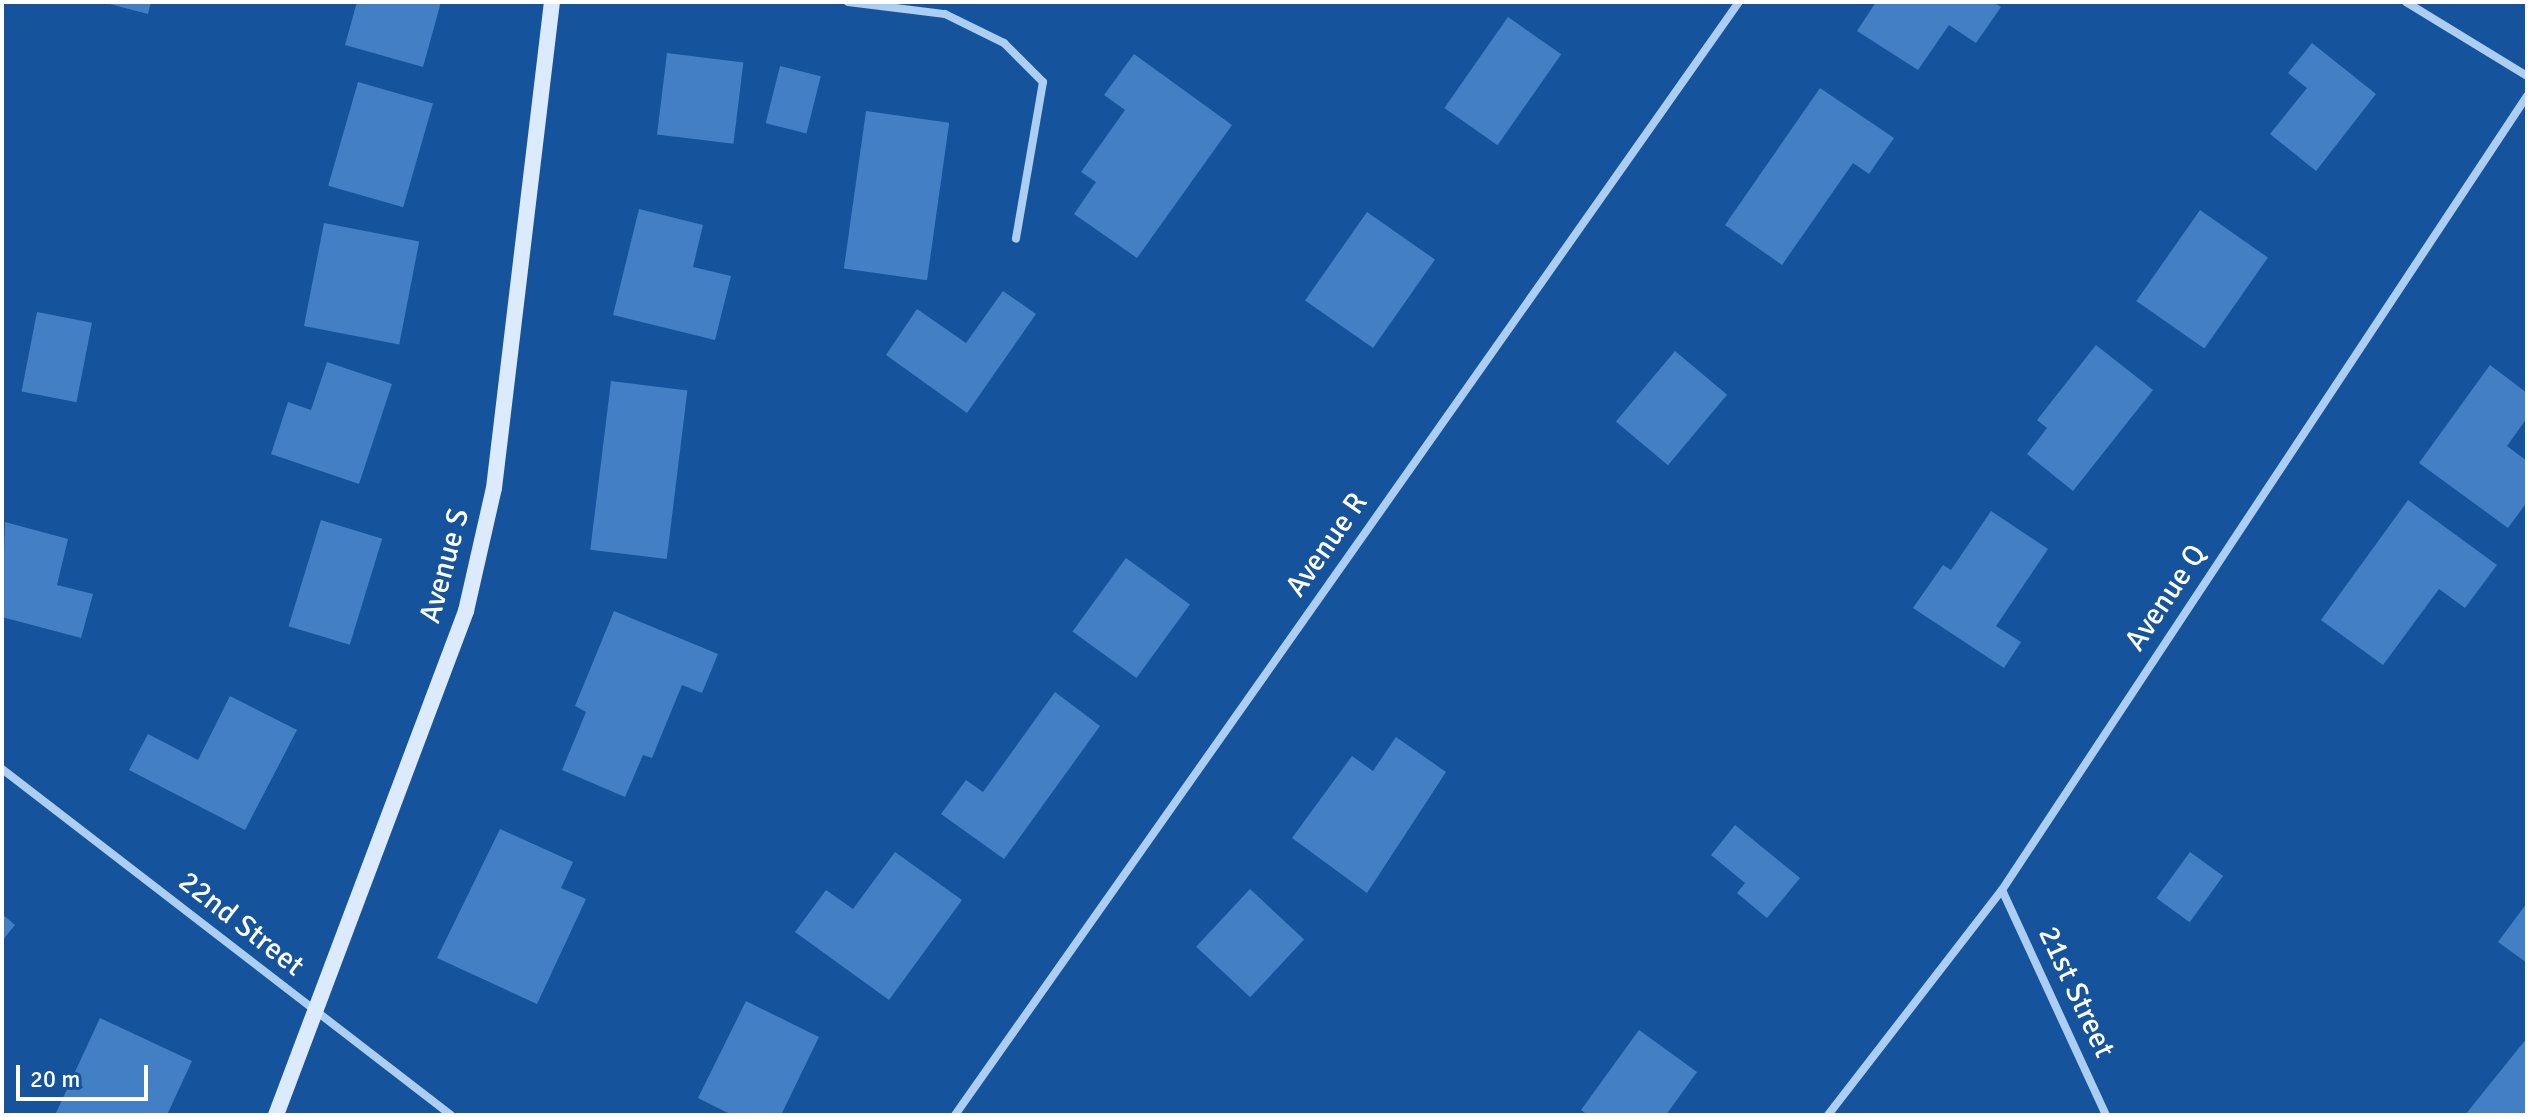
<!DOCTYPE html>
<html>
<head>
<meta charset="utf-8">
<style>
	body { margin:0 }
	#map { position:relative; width:2529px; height:1117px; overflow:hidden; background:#15539d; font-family:Signika,sans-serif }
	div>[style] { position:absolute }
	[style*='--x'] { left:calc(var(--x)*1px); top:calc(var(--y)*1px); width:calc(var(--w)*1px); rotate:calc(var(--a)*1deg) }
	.building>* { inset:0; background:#427fc5; transform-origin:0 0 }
	.street>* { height:8px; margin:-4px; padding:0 4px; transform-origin:4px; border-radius:4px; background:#accef3 }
	.secondary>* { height:16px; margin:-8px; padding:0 8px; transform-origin:8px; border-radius:8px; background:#dbeafd }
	span { translate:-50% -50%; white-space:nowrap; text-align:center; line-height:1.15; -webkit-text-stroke:8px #15539d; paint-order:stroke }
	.street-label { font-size:30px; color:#fff }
	.frame { position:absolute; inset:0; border:4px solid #fff; pointer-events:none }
	.scale { position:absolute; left:16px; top:1065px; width:132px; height:36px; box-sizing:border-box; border:4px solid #fff; border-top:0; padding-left:10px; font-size:24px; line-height:28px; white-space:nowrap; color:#fff; -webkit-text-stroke:6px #15539d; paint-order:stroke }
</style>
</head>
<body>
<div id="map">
	<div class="building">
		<div style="clip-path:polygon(102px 2px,151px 2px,148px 14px)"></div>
		<div style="clip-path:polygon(357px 2px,441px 2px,423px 67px,345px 45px)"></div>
		<div style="clip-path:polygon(1876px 2px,1993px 2px,2001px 7px,1976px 43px,1949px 25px,1918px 70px,1857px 31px)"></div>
		<div style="left:1508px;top:17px;width:65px;height:111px;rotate:35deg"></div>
		<div style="clip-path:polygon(2312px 43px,2376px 94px,2316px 171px,2270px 134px,2307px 88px,2288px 73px)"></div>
		<div style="left:667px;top:53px;width:77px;height:82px;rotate:7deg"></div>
		<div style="clip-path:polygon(1134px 54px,1232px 125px,1137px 258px,1074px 214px,1096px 182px,1081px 172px,1125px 110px,1104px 95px)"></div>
		<div style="left:780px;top:66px;width:42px;height:59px;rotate:14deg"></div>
		<div style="left:358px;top:82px;width:78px;height:108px;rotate:16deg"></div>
		<div style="clip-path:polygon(1820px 88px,1894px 138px,1869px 174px,1853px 163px,1782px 265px,1725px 225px)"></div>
		<div style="left:866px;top:111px;width:84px;height:159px;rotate:8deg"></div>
		<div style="clip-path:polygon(639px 209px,703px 225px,693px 267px,731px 276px,715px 340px,613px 315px)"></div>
		<div style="left:2200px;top:210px;width:83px;height:111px;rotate:35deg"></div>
		<div style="left:1367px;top:212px;width:83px;height:108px;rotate:35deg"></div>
		<div style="left:324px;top:223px;width:97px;height:105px;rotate:11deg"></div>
		<div style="clip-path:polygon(1003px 291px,1036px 314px,967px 413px,886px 355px,917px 309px,966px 343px)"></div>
		<div style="left:37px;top:312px;width:56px;height:81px;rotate:11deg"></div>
		<div style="clip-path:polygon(2096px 345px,2153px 390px,2073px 491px,2027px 454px,2047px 428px,2037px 420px)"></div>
		<div style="left:1675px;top:351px;width:68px;height:92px;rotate:40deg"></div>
		<div style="clip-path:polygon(327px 362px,392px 384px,359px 484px,271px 454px,288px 402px,311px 410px)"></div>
		<div style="clip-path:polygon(2490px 365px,2527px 393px,2527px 418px,2507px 446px,2527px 461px,2527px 502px,2508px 528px,2419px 463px)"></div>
		<div style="left:611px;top:381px;width:77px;height:170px;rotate:7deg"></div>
		<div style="clip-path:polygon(2408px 500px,2497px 565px,2465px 608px,2439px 589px,2383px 665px,2321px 620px)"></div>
		<div style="clip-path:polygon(1991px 511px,2048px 549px,1996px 626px,2021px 642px,2004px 668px,1913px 608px,1943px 565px,1951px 570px)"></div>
		<div style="left:321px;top:520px;width:64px;height:111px;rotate:17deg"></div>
		<div style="clip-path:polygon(5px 522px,68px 539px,57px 585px,93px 594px,81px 638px,2px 617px)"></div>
		<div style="left:1126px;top:558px;width:79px;height:91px;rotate:36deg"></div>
		<div style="clip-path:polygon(614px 611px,718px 654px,702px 693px,682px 685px,652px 758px,643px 755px,625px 797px,562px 770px,586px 712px,575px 706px)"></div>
		<div style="clip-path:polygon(1055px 692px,1100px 726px,1004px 859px,941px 814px,966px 780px,983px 792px)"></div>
		<div style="clip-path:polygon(230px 696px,297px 730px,245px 830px,129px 770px,148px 734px,198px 760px)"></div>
		<div style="clip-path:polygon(1396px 737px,1446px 772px,1367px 893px,1292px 838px,1352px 756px,1373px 771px)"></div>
		<div style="clip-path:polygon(1735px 825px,1800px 878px,1767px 918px,1737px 893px,1745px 883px,1711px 855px)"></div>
		<div style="clip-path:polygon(500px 829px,573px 862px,561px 888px,586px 899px,537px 1004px,437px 958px)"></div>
		<div style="clip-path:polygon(895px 852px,962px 900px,889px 1000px,795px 932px,826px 890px,853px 909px)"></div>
		<div style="left:2190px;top:852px;width:41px;height:57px;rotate:36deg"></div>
		<div style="left:1250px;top:889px;width:74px;height:79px;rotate:43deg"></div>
		<div style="clip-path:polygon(2527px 903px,2527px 963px,2498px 942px)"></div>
		<div style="clip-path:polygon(2px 914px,15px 925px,2px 941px)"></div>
		<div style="clip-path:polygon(746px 1001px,819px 1037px,781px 1115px,732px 1115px,698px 1098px)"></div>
		<div style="clip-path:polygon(100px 1018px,192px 1061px,167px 1115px,55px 1115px)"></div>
		<div style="clip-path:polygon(1639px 1030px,1697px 1072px,1666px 1115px,1588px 1115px,1581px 1110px)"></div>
		<div style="clip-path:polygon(2527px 1038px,2527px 1115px,2465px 1115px)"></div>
	</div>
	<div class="street">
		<div style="--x:848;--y:2;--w:98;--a:7.1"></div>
		<div style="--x:945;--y:14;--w:66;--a:26.2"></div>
		<div style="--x:1004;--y:43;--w:55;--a:45"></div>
		<div style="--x:1043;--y:82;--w:159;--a:99.8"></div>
		<div style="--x:2406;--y:2;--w:142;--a:31.4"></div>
		<div style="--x:2;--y:769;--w:567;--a:37.62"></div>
		<div style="--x:2002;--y:890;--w:248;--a:65.2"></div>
		<div style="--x:955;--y:1115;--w:1361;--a:-54.84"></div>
		<div style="--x:1828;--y:1115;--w:284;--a:-52.3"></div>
		<div style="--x:2002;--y:890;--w:952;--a:-56.53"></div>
	</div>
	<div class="secondary">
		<div style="--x:276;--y:1115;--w:539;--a:-69.34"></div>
		<div style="--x:466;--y:611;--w:126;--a:-77.2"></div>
		<div style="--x:494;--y:488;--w:489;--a:-83.2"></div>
	</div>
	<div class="street-label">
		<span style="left:1327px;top:545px;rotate:-55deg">Avenue R</span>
		<span style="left:445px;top:566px;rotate:-75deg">Avenue S</span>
		<span style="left:2166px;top:598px;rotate:-56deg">Avenue Q</span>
		<span style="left:241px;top:924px;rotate:38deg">22nd Street</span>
		<span style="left:2076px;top:992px;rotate:65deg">21st Street</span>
	</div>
	<div class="frame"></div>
	<div class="scale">20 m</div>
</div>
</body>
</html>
